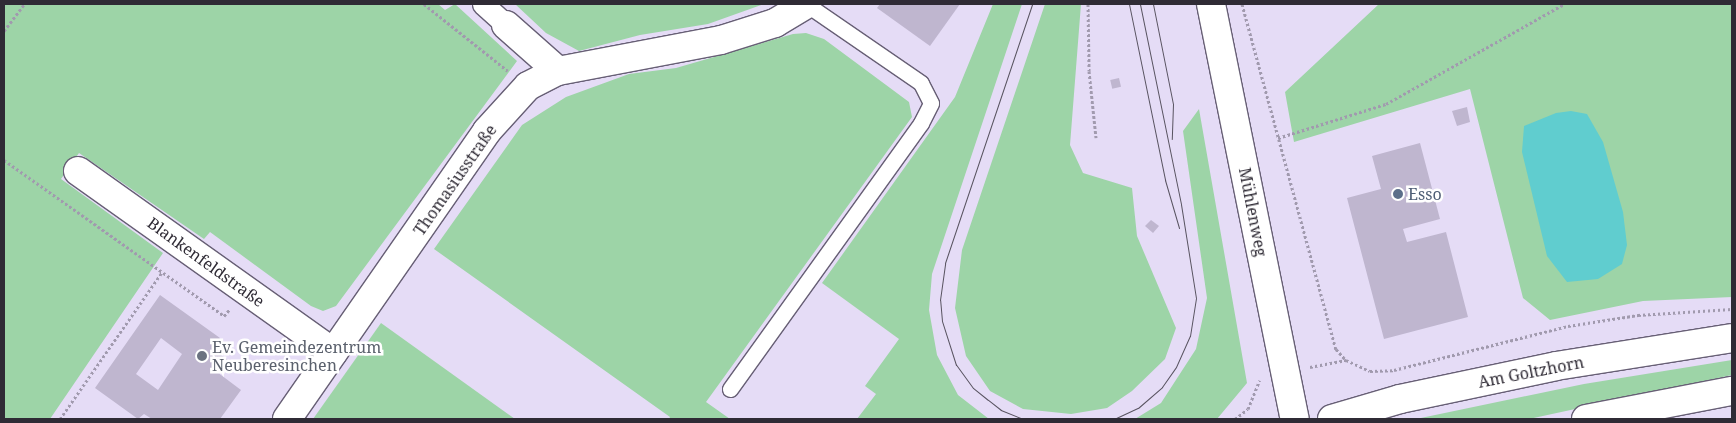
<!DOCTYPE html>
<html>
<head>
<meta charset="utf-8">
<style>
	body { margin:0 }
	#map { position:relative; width:1736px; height:423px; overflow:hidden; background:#e5dcf6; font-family:"Noto Serif",serif }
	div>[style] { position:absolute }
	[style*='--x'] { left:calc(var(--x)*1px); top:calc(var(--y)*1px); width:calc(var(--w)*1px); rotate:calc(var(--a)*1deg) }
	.green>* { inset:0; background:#9dd4a7 }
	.water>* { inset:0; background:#60cdcf }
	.building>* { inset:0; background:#bfb6cf; transform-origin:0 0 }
	.path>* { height:3px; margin-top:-1.5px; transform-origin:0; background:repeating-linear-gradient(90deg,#a19aae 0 2.5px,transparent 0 5px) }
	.roads { filter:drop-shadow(1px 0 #675f75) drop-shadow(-1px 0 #675f75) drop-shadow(0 1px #675f75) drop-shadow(0 -1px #675f75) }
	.service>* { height:15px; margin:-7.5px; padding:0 7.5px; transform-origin:7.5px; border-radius:7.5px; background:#fff }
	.pedestrian>* { height:21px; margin:-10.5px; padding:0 10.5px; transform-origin:10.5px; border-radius:10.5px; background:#fff }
	.minor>* { height:28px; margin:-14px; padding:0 14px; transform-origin:14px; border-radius:14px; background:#fff }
	.tertiary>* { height:28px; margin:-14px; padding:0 14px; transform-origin:14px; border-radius:14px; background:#fff }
	.primary>* { height:28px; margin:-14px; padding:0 14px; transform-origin:14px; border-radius:14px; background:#fff }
	.tram>* { height:1px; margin:-0.5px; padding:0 0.5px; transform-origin:0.5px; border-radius:0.5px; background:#585360 }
	.dots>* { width:14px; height:14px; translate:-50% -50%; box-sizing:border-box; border:2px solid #fff; border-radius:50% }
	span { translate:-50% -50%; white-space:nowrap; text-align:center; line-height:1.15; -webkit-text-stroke:5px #fff; paint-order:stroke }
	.street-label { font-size:16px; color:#2f2b35 }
	.service-label { font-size:16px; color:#4e5e75 }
	.left { translate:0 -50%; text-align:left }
	.worship-label { font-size:16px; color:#5b616d }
	.frame { position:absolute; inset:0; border:5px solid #2f2b35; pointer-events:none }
</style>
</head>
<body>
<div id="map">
	<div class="green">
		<div style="clip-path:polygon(4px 4px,438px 4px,445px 10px,455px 4px,517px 61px,336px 306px,323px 311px,311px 306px,210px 232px,204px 239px,79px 153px,61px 179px,163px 253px,50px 419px,4px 419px)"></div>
		<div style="clip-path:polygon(515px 4px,764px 4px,708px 24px,640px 35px,579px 51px,546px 33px)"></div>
		<div style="clip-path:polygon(993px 4px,1022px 4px,932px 274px,929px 310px,937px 355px,958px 395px,989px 419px,857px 419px,876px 394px,865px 386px,899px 339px,822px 283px,955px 97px)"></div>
		<div style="clip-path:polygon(1045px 4px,1081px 4px,1070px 145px,1083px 173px,1132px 188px,1137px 236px,1176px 328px,1165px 359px,1132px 391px,1107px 408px,1071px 414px,1023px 409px,990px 391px,966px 356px,955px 308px,962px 250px)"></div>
		<div style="clip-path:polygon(1379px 4px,1732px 4px,1732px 297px,1643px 301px,1550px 320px,1523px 298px,1470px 89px,1294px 142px,1285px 92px)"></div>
		<div style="clip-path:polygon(806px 33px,824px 39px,909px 102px,912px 117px,706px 402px,730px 419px,669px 419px,670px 417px,434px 249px,522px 125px,566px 97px,629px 74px,676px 68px,793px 34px)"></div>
		<div style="clip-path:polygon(1199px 109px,1247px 383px,1217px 419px,1135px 419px,1161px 403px,1196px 349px,1207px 298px,1183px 131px)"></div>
		<div style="clip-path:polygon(381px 323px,515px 419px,313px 419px)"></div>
		<div style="clip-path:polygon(1732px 360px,1732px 375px,1529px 419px,1416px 419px,1584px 384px)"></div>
	</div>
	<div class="water">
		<div style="clip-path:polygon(1571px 111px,1587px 114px,1603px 142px,1623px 212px,1627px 245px,1622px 264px,1598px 279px,1567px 282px,1547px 256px,1522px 152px,1524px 126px,1556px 113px)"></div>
	</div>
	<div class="building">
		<div style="clip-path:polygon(880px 4px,960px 4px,930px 46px,877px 8px)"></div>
		<div style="left:1119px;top:78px;width:9px;height:9px;rotate:77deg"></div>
		<div style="clip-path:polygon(1467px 107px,1470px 122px,1457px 126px,1452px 111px)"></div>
		<div style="clip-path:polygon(1420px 143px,1440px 219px,1403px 229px,1407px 242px,1446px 232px,1468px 317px,1384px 339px,1347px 198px,1381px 189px,1372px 156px)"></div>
		<div style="clip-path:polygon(1151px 220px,1159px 226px,1153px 233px,1145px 226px)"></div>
		<div style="clip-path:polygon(evenodd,160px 295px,220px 338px,212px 349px,227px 359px,217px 372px,241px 390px,220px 419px,152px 419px,144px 414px,138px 419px,95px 388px,160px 295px,161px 338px,182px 354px,158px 390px,136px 374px,161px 338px)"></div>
	</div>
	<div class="path">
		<div style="--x:424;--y:4;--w:107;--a:38.6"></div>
		<div style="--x:1088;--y:4;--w:67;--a:89.1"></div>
		<div style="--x:1089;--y:71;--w:67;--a:84"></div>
		<div style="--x:1242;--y:4;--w:358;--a:74.8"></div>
		<div style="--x:1336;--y:349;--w:15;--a:48"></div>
		<div style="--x:1346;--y:360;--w:26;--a:25"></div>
		<div style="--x:1370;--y:371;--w:24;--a:-2"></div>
		<div style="--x:1394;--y:370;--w:179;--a:-14.2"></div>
		<div style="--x:1568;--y:326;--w:71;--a:-8.9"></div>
		<div style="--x:1638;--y:315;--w:94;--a:-3.7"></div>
		<div style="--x:4;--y:31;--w:34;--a:-53"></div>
		<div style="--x:1278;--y:138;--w:113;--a:-17.5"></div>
		<div style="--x:1386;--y:104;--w:204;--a:-29.3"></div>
		<div style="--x:4;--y:160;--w:270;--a:35.3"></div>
		<div style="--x:224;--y:316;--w:8;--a:-50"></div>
		<div style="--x:1310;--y:367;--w:37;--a:-11"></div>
		<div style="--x:60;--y:419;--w:179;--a:-55.2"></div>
		<div style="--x:1235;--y:419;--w:16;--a:-38"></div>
		<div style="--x:1248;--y:409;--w:31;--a:-68"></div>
	</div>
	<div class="roads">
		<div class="service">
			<div style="--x:730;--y:389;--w:327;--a:-54.3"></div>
			<div style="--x:921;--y:123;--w:22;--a:-63"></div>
			<div style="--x:931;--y:103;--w:22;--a:-117"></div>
			<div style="--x:921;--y:83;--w:140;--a:-145.5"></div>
		</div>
		<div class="pedestrian">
			<div style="--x:483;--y:4;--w:31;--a:42"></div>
		</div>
		<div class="minor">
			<div style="--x:506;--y:25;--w:69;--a:41.5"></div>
			<div style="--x:78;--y:171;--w:313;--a:35.4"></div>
			<div style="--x:287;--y:419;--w:351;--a:-55.2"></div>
			<div style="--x:487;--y:131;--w:61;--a:-47.7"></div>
			<div style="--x:528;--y:86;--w:34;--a:-27"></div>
			<div style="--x:558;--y:71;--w:166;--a:-10.8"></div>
			<div style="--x:721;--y:40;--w:57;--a:-17.5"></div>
			<div style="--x:775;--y:23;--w:37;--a:-31"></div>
		</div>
		<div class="tertiary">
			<div style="--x:1211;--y:4;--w:423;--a:78.6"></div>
		</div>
		<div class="primary">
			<div style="--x:1332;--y:419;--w:71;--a:-16.4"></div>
			<div style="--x:1400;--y:399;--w:159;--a:-11.9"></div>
			<div style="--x:1556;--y:366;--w:178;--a:-9"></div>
			<div style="--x:1586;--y:419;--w:149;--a:-10.9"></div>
		</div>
	</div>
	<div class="tram">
		<div style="--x:1129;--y:4;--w:180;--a:78.4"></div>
		<div style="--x:1165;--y:180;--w:50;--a:73.7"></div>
		<div style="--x:1153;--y:4;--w:102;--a:78.7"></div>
		<div style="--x:1173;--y:104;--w:35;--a:92"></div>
		<div style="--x:1023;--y:419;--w:24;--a:-158"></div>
		<div style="--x:1001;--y:410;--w:16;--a:-142"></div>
		<div style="--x:988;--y:400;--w:19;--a:-141"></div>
		<div style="--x:973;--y:388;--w:29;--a:-126"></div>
		<div style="--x:956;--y:365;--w:46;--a:-107.7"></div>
		<div style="--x:942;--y:321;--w:21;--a:-95"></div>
		<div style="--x:940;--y:300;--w:37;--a:-82"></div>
		<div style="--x:945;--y:263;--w:273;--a:-71.4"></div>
		<div style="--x:1114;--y:419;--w:26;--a:-25"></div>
		<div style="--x:1138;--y:408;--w:32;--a:-41"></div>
		<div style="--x:1162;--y:387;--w:24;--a:-55"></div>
		<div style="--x:1176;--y:367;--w:34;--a:-66"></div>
		<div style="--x:1190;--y:336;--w:38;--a:-81"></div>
		<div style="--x:1196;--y:298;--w:95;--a:-99.1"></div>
		<div style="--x:1181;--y:204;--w:204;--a:-101.6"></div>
	</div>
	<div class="dots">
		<div style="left:1398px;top:194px;background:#5c6f8a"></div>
		<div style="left:202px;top:356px;background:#6b7280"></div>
	</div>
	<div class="street-label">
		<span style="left:455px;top:180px;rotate:-55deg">Thomasiusstraße</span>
		<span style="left:1253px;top:212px;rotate:79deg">Mühlenweg</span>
		<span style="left:206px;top:262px;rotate:36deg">Blankenfeldstraße</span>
		<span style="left:1531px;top:372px;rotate:-11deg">Am Goltzhorn</span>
	</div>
	<div class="service-label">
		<span class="left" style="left:1408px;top:194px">Esso</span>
	</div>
	<div class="worship-label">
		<span class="left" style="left:212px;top:356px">Ev. Gemeindezentrum<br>Neuberesinchen</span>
	</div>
	<div class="frame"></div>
</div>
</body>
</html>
